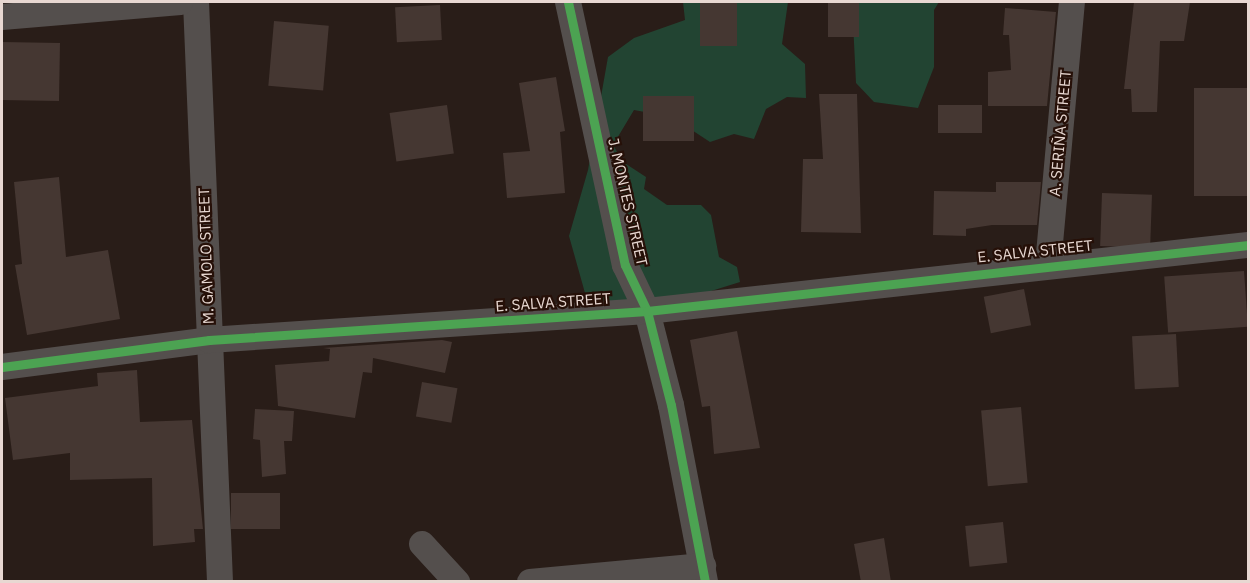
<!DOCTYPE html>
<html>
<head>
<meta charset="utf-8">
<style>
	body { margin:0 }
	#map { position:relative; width:1250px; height:583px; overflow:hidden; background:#291d18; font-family:"IBM Plex Sans",sans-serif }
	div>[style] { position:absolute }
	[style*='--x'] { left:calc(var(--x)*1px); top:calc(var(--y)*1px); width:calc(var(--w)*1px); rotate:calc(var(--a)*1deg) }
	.green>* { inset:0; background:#224432 }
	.building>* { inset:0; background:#453732; transform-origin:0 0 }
	.street>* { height:26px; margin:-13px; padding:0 13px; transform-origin:13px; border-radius:13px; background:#544f4d }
	.cycleway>* { height:9px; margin:-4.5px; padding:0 4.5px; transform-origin:4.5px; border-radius:4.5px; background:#4ca352 }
	span { translate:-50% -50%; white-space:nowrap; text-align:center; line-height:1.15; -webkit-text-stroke:4.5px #261008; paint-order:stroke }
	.street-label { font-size:15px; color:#e8d8d2 }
	.frame { position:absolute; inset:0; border:3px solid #e8d8d2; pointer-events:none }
</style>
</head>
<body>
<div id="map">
	<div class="green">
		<div style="clip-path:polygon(683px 2px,788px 2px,782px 44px,805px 64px,806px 98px,787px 97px,766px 109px,754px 139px,734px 134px,710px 142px,672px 117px,634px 110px,613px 145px,623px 162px,646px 177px,644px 189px,667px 205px,701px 205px,711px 215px,719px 257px,737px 267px,740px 282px,692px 297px,605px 304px,585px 293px,569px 236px,588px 170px,608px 57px,634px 38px,685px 20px)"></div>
		<div style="clip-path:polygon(852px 2px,939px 2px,934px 10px,934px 67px,918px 108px,874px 102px,856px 83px)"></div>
	</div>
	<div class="building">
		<div style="left:700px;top:2px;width:37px;height:44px"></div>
		<div style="left:828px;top:2px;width:31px;height:35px"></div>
		<div style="clip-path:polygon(1134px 2px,1190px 2px,1184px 41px,1160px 41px,1157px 112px,1132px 112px,1131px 89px,1124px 89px)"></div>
		<div style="left:440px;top:5px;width:35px;height:45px;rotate:87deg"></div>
		<div style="clip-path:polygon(1005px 8px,1056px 12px,1047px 106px,988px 106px,988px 72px,1011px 70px,1009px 35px,1003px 35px)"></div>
		<div style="left:274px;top:21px;width:55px;height:65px;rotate:5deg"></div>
		<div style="left:2px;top:42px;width:58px;height:58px;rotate:1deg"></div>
		<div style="clip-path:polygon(556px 77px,565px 131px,560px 132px,565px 193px,507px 198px,503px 153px,530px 151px,519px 83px)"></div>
		<div style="left:1248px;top:88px;width:108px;height:54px;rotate:90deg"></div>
		<div style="clip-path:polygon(819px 94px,857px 94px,861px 233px,801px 232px,803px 159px,823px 159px)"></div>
		<div style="left:694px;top:96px;width:45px;height:51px;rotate:90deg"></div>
		<div style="left:447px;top:105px;width:49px;height:58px;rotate:82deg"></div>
		<div style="left:938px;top:105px;width:44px;height:28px"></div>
		<div style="clip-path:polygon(59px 177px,66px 257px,108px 250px,120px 319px,27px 335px,15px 265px,22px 264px,14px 182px)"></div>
		<div style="clip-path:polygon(996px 182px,1041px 182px,1037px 225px,992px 225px,966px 229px,966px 236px,933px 235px,934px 191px,996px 192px)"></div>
		<div style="left:1102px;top:193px;width:50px;height:53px;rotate:2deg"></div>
		<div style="left:1244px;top:271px;width:56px;height:80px;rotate:86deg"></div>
		<div style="left:1024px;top:289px;width:37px;height:41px;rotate:79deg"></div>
		<div style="clip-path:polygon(737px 331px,760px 448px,714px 454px,710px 406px,702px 407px,690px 340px)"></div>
		<div style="left:1176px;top:334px;width:53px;height:44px;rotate:87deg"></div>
		<div style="clip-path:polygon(442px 340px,452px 342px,445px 373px,373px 358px,372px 373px,363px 372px,355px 418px,278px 406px,275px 365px,329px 361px,330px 349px,323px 348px)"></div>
		<div style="clip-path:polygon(137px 370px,140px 422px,192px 420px,203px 529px,194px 529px,195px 542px,153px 546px,152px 478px,70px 480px,70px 453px,13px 460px,5px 398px,98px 386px,97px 373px)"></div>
		<div style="left:422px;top:382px;width:36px;height:35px;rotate:10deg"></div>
		<div style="left:1021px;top:407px;width:76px;height:40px;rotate:85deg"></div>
		<div style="clip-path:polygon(255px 409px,294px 411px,292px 441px,284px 441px,286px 474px,262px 477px,260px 440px,253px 439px)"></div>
		<div style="left:231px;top:493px;width:49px;height:36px"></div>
		<div style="left:1003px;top:522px;width:41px;height:38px;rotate:84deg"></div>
		<div style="clip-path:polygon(884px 538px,891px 582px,861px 582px,854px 544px)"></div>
	</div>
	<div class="street">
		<div style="--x:196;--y:2;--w:580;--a:87.63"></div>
		<div style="--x:568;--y:2;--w:269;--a:77.8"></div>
		<div style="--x:625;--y:265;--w:51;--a:64.4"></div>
		<div style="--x:647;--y:311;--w:97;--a:75.7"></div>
		<div style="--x:671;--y:405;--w:180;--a:79.1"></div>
		<div style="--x:2;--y:17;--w:179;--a:-4.8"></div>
		<div style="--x:1048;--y:265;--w:264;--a:-84.8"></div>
		<div style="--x:2;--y:367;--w:209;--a:-7.4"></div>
		<div style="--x:209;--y:340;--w:439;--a:-3.8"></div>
		<div style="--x:647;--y:311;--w:605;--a:-6.27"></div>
		<div style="--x:422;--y:544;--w:52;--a:47.4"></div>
		<div style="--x:530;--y:582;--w:174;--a:-5.3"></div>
	</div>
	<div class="cycleway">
		<div style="--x:568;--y:2;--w:269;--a:77.8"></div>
		<div style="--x:625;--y:265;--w:51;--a:64.4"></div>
		<div style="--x:647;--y:311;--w:97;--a:75.7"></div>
		<div style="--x:671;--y:405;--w:180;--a:79.1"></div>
		<div style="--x:2;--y:367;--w:209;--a:-7.4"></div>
		<div style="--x:209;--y:340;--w:439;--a:-3.8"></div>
		<div style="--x:647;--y:311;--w:605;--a:-6.27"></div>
	</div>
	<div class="street-label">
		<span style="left:1060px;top:133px;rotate:-85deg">A. SERIÑA STREET</span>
		<span style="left:628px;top:202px;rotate:77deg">J. MONTES STREET</span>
		<span style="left:1035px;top:251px;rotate:-6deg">E. SALVA STREET</span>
		<span style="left:206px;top:256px;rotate:-92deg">M. GAMOLO STREET</span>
		<span style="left:553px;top:302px;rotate:-4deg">E. SALVA STREET</span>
	</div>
	<div class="frame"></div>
</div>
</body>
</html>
